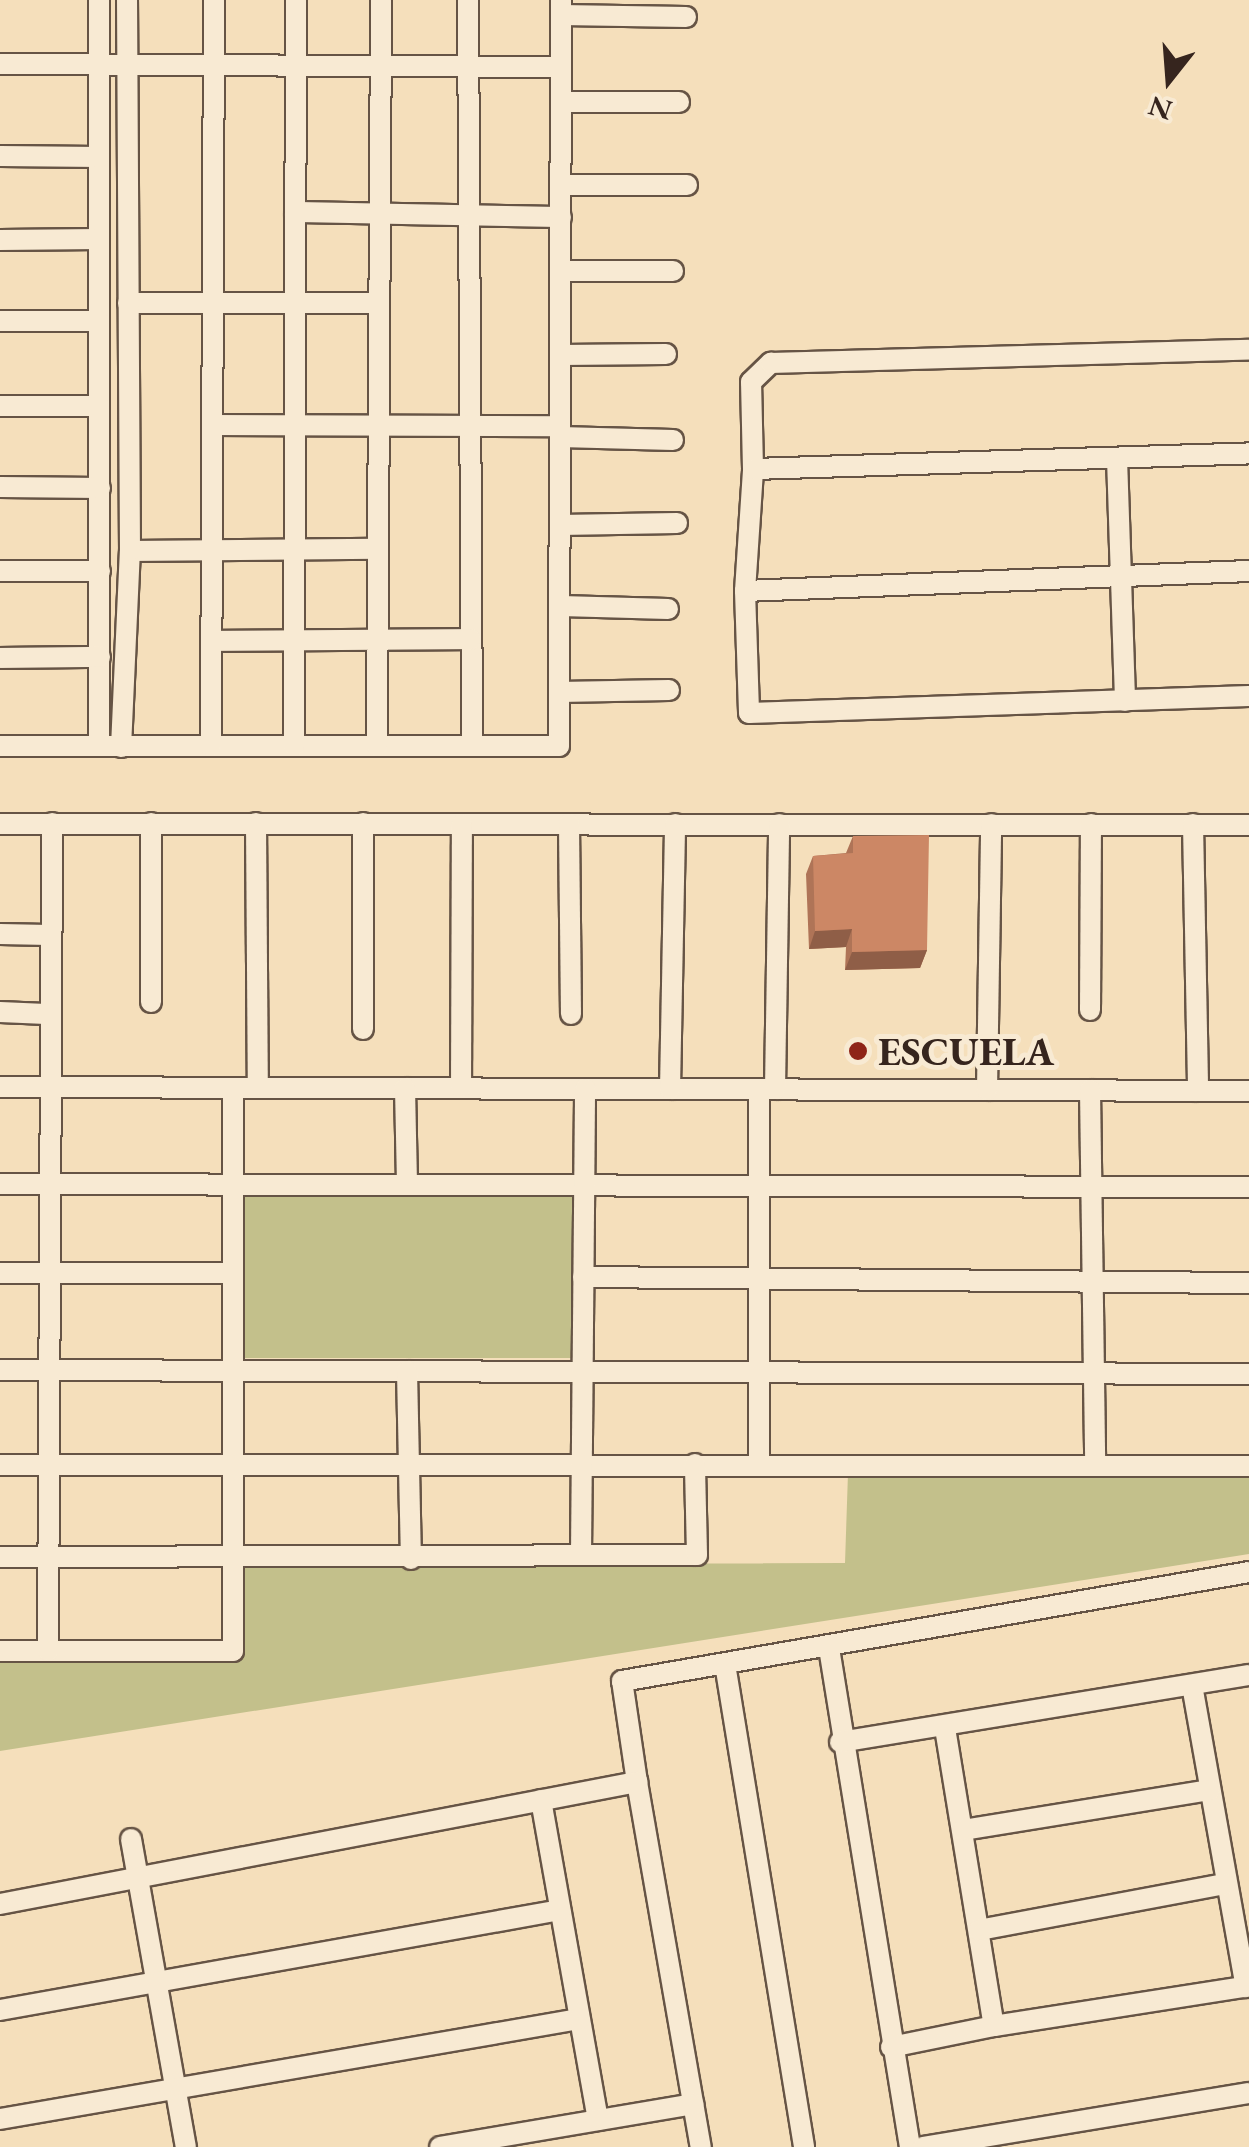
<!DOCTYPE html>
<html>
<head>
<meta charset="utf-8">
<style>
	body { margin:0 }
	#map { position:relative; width:1249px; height:2147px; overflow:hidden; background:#f5dfbb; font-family:"EB Garamond",serif }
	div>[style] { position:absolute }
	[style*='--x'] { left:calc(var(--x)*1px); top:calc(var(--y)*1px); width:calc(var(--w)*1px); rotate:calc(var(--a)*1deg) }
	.green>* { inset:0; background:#c3c08b; transform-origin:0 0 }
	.roads { filter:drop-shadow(2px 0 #665445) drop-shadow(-2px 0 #665445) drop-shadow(0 2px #665445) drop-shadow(0 -2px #665445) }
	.minor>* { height:20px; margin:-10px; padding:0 10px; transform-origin:10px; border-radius:10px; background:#f8ead3 }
	.wall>* { inset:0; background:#af7457 }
	.shaded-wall>* { inset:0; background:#8f5e47 }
	.building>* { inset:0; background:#cc8765 }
	.dots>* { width:28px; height:28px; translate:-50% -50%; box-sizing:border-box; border:5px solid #f8ead3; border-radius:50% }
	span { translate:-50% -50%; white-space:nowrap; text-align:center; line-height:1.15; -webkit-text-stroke:10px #f8ead3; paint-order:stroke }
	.poi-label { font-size:40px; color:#36251e; font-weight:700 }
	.left { translate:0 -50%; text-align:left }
	.north { position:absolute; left:1119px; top:30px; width:100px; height:100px; -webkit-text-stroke:8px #f8ead3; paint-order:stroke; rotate:197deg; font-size:28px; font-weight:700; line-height:40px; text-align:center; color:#36251e }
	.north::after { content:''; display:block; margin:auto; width:35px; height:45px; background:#36251e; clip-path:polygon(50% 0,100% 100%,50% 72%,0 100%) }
</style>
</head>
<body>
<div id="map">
	<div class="green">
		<div style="left:240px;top:1192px;width:335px;height:166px"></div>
		<div style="clip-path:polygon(1249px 1472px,1249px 1554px,0 1751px,0 1656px,238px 1657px,238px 1565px,845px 1563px,848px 1473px)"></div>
	</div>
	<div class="roads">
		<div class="minor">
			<div style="--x:99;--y:0;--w:746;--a:90"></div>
			<div style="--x:468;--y:0;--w:746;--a:89.69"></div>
			<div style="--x:561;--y:15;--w:125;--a:0.9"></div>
			<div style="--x:0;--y:64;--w:561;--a:0.31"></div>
			<div style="--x:561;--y:102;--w:118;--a:0"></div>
			<div style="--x:0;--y:156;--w:99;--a:0.6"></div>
			<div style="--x:561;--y:185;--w:126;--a:0"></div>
			<div style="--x:295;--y:212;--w:266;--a:1.1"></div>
			<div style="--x:0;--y:240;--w:99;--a:-0.6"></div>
			<div style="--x:560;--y:271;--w:113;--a:0"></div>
			<div style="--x:128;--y:303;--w:251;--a:0"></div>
			<div style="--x:0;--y:321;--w:99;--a:0"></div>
			<div style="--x:561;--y:355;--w:105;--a:-0.5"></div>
			<div style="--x:0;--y:406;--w:99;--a:0"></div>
			<div style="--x:212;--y:425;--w:348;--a:0.2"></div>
			<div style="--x:560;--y:437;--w:113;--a:1.5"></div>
			<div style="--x:1117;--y:458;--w:243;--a:88.1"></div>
			<div style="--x:753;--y:469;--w:87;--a:-91.3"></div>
			<div style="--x:751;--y:382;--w:28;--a:-44"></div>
			<div style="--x:771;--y:363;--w:478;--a:-1.6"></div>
			<div style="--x:0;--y:487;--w:100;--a:0.6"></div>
			<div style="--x:560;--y:525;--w:117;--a:-1"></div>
			<div style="--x:130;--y:551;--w:248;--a:-0.5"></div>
			<div style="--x:0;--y:571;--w:100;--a:0"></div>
			<div style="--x:1249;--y:571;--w:504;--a:177.73"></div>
			<div style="--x:745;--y:591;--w:122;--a:88.1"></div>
			<div style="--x:749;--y:713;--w:500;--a:-1.95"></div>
			<div style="--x:745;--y:591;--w:122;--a:-86.2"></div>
			<div style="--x:753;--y:469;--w:496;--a:-1.8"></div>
			<div style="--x:561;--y:606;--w:107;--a:1.6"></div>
			<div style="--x:212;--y:641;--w:259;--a:-0.4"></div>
			<div style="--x:0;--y:658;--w:100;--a:-0.6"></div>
			<div style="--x:559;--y:692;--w:110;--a:-1"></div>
			<div style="--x:0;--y:746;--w:559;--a:0"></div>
			<div style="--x:559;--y:746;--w:746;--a:-89.85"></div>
			<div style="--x:211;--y:746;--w:746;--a:-89.77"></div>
			<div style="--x:294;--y:746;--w:746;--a:-89.85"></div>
			<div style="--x:377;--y:746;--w:746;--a:-89.69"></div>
			<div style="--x:121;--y:747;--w:196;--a:-87.4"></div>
			<div style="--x:130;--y:551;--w:551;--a:-90.31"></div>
			<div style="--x:256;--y:823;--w:265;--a:89.6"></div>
			<div style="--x:0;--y:824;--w:1249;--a:0.05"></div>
			<div style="--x:569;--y:824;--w:190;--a:89.4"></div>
			<div style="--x:1193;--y:824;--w:267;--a:88.9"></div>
			<div style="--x:0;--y:934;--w:49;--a:1.2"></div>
			<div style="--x:151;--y:1002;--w:179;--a:-90"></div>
			<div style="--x:1090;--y:1010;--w:186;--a:-89.7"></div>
			<div style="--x:0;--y:1012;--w:46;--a:2.5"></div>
			<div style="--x:363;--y:1029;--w:206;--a:-90"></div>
			<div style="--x:0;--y:1087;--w:1249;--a:0.18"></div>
			<div style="--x:461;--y:1087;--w:263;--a:-89.8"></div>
			<div style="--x:405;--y:1088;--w:95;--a:88.8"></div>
			<div style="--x:670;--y:1089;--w:265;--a:-88.9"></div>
			<div style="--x:775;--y:1089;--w:265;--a:-89.1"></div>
			<div style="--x:987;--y:1090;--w:266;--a:-89.1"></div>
			<div style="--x:1090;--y:1090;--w:376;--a:89.2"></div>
			<div style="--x:0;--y:1184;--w:1249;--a:0.14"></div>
			<div style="--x:0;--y:1273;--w:233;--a:0"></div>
			<div style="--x:583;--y:1277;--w:666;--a:0.52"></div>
			<div style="--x:0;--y:1370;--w:1249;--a:0.18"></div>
			<div style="--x:407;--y:1371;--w:188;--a:88.8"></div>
			<div style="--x:0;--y:1465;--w:1249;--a:0.05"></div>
			<div style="--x:759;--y:1465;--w:376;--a:-90"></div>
			<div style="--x:581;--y:1555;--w:466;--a:-89.5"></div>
			<div style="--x:0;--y:1557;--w:697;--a:-0.16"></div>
			<div style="--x:697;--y:1555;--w:91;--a:-91.3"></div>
			<div style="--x:829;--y:1648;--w:506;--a:80.78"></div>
			<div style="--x:0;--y:1651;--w:233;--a:0"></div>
			<div style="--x:233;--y:1651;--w:563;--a:-90"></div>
			<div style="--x:48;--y:1651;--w:828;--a:-89.72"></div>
			<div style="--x:725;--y:1664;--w:489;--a:80.7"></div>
			<div style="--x:1192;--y:1685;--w:307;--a:79.9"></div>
			<div style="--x:945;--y:1728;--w:302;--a:80.7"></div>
			<div style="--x:994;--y:2026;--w:258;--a:-8.9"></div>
			<div style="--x:840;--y:1742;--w:414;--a:-9.3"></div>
			<div style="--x:637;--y:1782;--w:102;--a:-98.4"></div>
			<div style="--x:622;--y:1681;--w:636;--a:-9.86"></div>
			<div style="--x:541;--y:1800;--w:325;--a:79.9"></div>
			<div style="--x:963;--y:1830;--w:250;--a:-9.2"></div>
			<div style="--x:131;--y:1839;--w:313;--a:79.9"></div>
			<div style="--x:0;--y:1904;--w:649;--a:-10.84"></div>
			<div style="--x:637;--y:1782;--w:371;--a:80.1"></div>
			<div style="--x:979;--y:1930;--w:250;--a:-10.6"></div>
			<div style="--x:0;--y:2010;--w:569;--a:-10.12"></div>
			<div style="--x:891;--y:2047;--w:105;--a:-11.5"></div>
			<div style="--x:0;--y:2119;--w:588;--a:-9.8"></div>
			<div style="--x:440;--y:2147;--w:257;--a:-9.6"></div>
			<div style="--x:923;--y:2147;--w:330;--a:-9.4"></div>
		</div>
	</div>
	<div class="wall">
		<div style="clip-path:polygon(853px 836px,927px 950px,920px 968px,845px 970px,846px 947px,809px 949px,806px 874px,813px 856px,846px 853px)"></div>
	</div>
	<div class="shaded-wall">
		<div style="clip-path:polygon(852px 929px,846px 947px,809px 949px,815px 931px)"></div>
		<div style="clip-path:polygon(927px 950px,920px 968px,845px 970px,852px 952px)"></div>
	</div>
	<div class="building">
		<div style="clip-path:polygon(929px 835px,927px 950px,852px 952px,852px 929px,815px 931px,813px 856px,853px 853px,853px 836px)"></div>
	</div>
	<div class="dots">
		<div style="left:858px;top:1051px;background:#8f2418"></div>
	</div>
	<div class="poi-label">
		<span class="left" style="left:878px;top:1051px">ESCUELA</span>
	</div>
	<div class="north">N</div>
</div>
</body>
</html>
